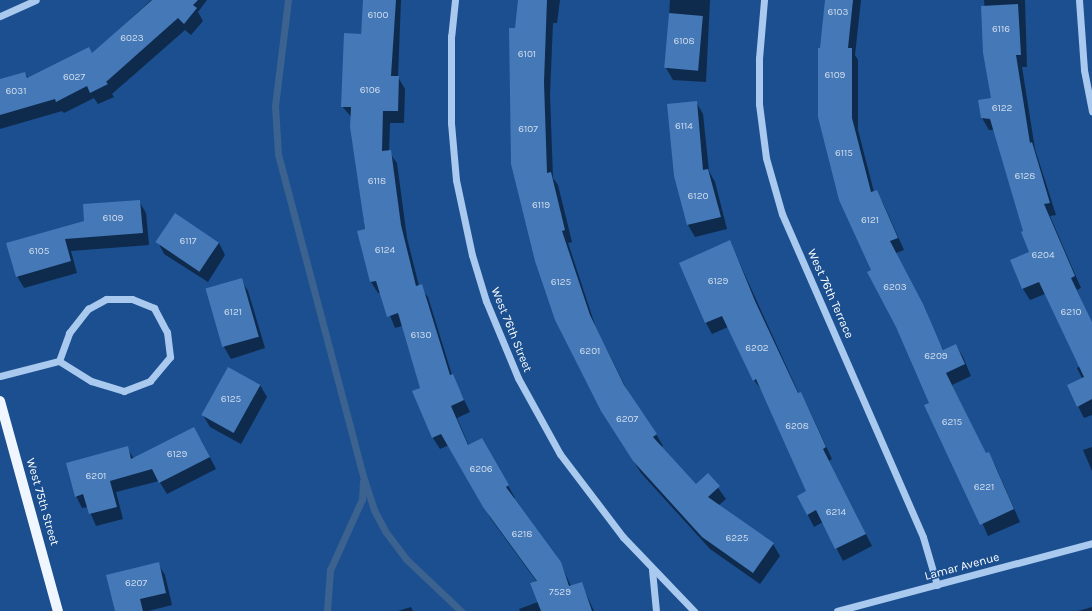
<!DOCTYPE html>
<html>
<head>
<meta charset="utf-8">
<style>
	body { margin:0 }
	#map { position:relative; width:1092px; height:611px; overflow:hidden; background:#1b4f8f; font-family:Karla,sans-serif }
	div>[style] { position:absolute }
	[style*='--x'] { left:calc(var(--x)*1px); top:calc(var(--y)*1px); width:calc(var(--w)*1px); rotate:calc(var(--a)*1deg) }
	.shadow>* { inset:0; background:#0007 }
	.stream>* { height:7px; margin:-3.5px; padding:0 3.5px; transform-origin:3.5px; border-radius:3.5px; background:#3c6290 }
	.building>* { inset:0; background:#4478b7; transform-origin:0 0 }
	.minor>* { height:7px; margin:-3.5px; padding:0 3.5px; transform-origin:3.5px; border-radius:3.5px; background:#a9c9ee }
	.major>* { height:10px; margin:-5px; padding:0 5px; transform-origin:5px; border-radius:5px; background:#f0f6ff }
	span { translate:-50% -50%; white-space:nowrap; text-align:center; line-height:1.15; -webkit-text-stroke:3px #1b4f8f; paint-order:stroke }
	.number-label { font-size:10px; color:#d0dded }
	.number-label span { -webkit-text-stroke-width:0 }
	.street-label { font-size:12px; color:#fff }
</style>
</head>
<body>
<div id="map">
	<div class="shadow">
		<div style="clip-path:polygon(151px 0,207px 0,198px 12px,203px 21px,191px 35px,185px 30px,112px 94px,114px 97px,98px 104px,94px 98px,64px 113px,62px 111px,0 129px,0 80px,25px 73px,28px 78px,92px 54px)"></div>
		<div style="clip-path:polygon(364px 0,401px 0,398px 77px,405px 89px,404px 123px,390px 123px,389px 152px,397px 163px,407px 238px,419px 286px,428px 297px,452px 375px,470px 412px,457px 418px,469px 446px,481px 439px,515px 498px,513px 499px,560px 563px,571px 586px,581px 583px,594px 611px,520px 611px,519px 609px,538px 602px,537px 582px,491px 519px,449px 445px,440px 449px,433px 438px,413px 392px,422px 388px,402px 326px,395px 328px,381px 293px,378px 293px,371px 282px,352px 118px,342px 106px,361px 35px)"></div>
		<div style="clip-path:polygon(519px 0,560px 0,557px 23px,553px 23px,550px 94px,553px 178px,558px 185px,572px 242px,568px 243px,596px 328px,628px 392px,656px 434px,663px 446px,661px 447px,696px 486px,708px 474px,726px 499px,719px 505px,773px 544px,780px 556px,760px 584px,710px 549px,641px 473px,602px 411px,556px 320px,516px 29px)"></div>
		<div style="clip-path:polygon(670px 0,710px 0,706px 82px,673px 80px,666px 68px)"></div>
		<div style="clip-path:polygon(826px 0,861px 0,855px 55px,858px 60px,858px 130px,874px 192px,876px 191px,883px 203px,904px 250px,896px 253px,944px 351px,956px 345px,963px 357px,971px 376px,952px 385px,986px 454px,988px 453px,995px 465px,1020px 522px,988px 536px,872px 271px,821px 49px)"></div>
		<div style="clip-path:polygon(984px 0,1025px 0,1027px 67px,1022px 67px,1035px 149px,1056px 215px,1050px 216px,1081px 288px,1077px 290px,1092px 323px,1092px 415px,1084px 418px,1078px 406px,1082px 378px,1077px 368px,1080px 366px,1045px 294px,1030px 300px,1023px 289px,1030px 253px,995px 130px,989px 130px,982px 118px,992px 99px)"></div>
		<div style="clip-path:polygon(696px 102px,703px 114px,709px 171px,715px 182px,727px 229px,695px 237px,688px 225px,675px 176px)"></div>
		<div style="clip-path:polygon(139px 201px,146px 213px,149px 245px,71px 251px,77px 273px,24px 288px,17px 276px,86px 222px)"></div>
		<div style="clip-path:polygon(158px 242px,219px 243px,225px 255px,208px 282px,164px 254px)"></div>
		<div style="clip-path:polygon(730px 242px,799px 394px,801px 393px,807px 405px,832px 459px,829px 461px,872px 546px,843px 561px,823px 522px,814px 527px,798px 496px,807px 491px,762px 391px,754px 380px,728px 327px,712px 334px,706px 323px)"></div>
		<div style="clip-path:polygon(241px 280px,248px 291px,265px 348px,231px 359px,224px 347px,207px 290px)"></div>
		<div style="clip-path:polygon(260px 385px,267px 397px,241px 444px,210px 427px,203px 415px)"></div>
		<div style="clip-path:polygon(201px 440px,216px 469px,167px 494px,159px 481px,116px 492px,123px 519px,96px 526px,88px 507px,82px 508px,76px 496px,127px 448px,134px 459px)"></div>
		<div style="clip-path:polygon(1092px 447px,1092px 471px,1083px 450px)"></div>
		<div style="clip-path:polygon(158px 564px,165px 575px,172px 605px,148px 611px,117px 611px)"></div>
		<div style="clip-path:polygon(411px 607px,413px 611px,398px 611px)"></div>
		<div style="clip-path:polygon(1092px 607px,1092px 611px,1078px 611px)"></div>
	</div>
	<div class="stream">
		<div style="--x:288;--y:0;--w:107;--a:97"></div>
		<div style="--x:275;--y:106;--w:48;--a:86.4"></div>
		<div style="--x:278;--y:154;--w:336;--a:75.2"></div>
		<div style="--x:364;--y:479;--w:33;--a:72"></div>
		<div style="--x:374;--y:510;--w:24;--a:62"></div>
		<div style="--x:385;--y:531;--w:35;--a:53"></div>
		<div style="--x:406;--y:559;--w:76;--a:43.4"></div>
		<div style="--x:327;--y:611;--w:41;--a:-85.8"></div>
		<div style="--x:330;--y:570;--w:78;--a:-65.7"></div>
		<div style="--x:362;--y:499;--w:17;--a:-87"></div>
	</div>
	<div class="building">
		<div style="clip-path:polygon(152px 0,198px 0,193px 5px,197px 8px,184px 24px,178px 18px,106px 82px,108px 84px,90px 93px,87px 86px,56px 102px,55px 99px,0 115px,0 79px,25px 72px,27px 78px,89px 47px,92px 53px)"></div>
		<div style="clip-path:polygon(363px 0,396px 0,391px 76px,399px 76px,398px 111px,383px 111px,382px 151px,391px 150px,401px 225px,416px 286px,422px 284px,450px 375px,453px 374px,464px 400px,451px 406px,468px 445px,482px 438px,509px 485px,506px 487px,561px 562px,569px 586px,582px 582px,592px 611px,541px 611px,530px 583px,537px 581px,483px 507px,441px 434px,432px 438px,412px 391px,420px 388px,398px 313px,387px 317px,376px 281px,370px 282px,357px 231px,365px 229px,350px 127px,351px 107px,341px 107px,344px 33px,361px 34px)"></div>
		<div style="clip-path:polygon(518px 0,547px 0,544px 82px,547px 173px,551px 172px,565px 230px,562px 231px,590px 315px,624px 385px,657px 434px,653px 437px,696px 484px,708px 473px,720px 486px,708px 497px,774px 543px,753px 573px,702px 537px,633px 461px,601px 411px,555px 320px,535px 261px,511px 164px,509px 28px,515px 28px)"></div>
		<div style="clip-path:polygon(825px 0,853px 0,848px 48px,852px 48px,852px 118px,871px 192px,877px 190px,898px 238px,890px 241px,923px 304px,943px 350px,956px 344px,965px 364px,946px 373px,986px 453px,989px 452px,1014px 509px,980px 525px,924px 405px,929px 403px,896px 327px,867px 272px,871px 270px,839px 200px,818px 117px,818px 48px,820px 48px)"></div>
		<div style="clip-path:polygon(1018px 4px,1021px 55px,1016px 55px,1030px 143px,1032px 142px,1050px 203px,1044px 204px,1075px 276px,1071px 278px,1092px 322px,1092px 399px,1077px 407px,1067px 385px,1084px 377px,1039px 282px,1022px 289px,1010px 260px,1029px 252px,1021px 232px,1023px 231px,990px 119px,981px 118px,978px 100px,991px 98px,983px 53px,981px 6px)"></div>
		<div style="left:669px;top:13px;width:34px;height:55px;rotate:5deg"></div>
		<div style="clip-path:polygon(697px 101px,703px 170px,708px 169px,721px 217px,687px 225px,674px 176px,667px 104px)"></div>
		<div style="clip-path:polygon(140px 200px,143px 233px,65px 239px,71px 261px,16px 277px,6px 243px,84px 221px,83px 204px)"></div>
		<div style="left:175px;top:213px;width:53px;height:35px;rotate:34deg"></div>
		<div style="clip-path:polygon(730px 240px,755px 301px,798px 393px,801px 392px,826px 447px,823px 449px,866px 534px,835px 549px,816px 510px,807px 515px,797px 496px,806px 491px,756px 379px,753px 381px,722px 316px,705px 323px,679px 263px)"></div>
		<div style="left:242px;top:278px;width:61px;height:38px;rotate:74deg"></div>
		<div style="left:228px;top:367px;width:37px;height:55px;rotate:29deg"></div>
		<div style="clip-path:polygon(194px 427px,210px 457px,159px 483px,152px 469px,110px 481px,117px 507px,89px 514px,83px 494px,75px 497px,66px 463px,128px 446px,131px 459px)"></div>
		<div style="clip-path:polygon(159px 562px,166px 593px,140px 599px,143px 611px,115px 611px,106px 575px)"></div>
	</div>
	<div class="minor">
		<div style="--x:455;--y:0;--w:36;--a:96"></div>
		<div style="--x:451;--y:36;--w:87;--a:90"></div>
		<div style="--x:451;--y:123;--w:57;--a:85"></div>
		<div style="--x:456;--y:180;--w:77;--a:78"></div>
		<div style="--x:472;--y:255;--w:48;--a:73.1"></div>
		<div style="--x:486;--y:301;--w:83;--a:67.4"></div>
		<div style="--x:518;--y:378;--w:87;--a:61.1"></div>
		<div style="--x:560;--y:454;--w:104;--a:52.8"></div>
		<div style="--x:623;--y:537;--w:103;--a:46.2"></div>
		<div style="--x:764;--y:0;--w:58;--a:94.9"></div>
		<div style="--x:759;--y:58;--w:46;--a:90"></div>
		<div style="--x:759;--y:104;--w:54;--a:82.6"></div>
		<div style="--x:766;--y:158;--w:58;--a:74.1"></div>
		<div style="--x:782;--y:214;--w:352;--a:66.4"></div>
		<div style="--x:923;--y:537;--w:50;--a:73.7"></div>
		<div style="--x:1079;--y:0;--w:70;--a:85.9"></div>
		<div style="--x:1084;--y:70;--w:42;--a:79"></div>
		<div style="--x:0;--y:16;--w:39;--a:-24"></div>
		<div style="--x:106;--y:299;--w:26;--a:0"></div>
		<div style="--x:132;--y:299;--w:24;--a:22"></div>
		<div style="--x:154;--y:308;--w:27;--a:62"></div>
		<div style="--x:167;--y:332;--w:25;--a:83"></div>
		<div style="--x:170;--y:357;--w:31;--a:130"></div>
		<div style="--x:150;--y:381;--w:28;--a:159"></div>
		<div style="--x:124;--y:391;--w:34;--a:-163"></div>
		<div style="--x:91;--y:381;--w:38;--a:-148"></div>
		<div style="--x:59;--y:361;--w:30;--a:-70"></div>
		<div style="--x:69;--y:333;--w:31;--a:-52"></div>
		<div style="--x:88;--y:309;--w:21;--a:-29"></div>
		<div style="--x:0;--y:376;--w:61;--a:-14.3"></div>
		<div style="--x:652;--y:570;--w:41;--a:84.4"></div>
		<div style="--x:837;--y:611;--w:264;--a:-14.9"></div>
	</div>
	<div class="major">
		<div style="--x:0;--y:401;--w:218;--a:74.6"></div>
	</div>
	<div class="number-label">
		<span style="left:838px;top:13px">6103</span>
		<span style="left:378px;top:16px">6100</span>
		<span style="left:1001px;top:30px">6116</span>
		<span style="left:132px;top:39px">6023</span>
		<span style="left:684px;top:42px">6108</span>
		<span style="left:527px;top:55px">6101</span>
		<span style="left:835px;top:76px">6109</span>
		<span style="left:74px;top:78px">6027</span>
		<span style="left:370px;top:91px">6106</span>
		<span style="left:16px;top:92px">6031</span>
		<span style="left:1002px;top:109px">6122</span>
		<span style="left:684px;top:127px">6114</span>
		<span style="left:528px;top:130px">6107</span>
		<span style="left:844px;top:154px">6115</span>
		<span style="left:1025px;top:177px">6128</span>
		<span style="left:377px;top:182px">6118</span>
		<span style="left:698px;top:197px">6120</span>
		<span style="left:541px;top:206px">6119</span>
		<span style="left:113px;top:219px">6109</span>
		<span style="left:870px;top:221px">6121</span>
		<span style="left:188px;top:242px">6117</span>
		<span style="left:385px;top:251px">6124</span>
		<span style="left:39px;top:252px">6105</span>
		<span style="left:1043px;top:256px">6204</span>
		<span style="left:718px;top:282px">6129</span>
		<span style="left:561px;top:283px">6125</span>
		<span style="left:895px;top:288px">6203</span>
		<span style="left:233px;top:313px">6121</span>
		<span style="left:1071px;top:313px">6210</span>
		<span style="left:421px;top:336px">6130</span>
		<span style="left:757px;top:349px">6202</span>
		<span style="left:590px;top:352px">6201</span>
		<span style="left:936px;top:357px">6209</span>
		<span style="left:231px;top:400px">6125</span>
		<span style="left:627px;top:420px">6207</span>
		<span style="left:952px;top:423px">6215</span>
		<span style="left:797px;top:427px">6208</span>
		<span style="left:177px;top:455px">6129</span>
		<span style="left:481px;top:470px">6206</span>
		<span style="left:96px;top:477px">6201</span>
		<span style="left:984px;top:488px">6221</span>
		<span style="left:836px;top:513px">6214</span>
		<span style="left:522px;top:535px">6218</span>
		<span style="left:737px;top:539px">6225</span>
		<span style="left:136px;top:584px">6207</span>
		<span style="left:560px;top:593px">7529</span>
	</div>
	<div class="street-label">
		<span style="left:830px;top:294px;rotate:66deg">West 76th Terrace</span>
		<span style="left:511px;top:330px;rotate:68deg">West 76th Street</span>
		<span style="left:42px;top:502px;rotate:74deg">West 75th Street</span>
		<span style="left:962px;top:567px;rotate:-15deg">Lamar Avenue</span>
	</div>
</div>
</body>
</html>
